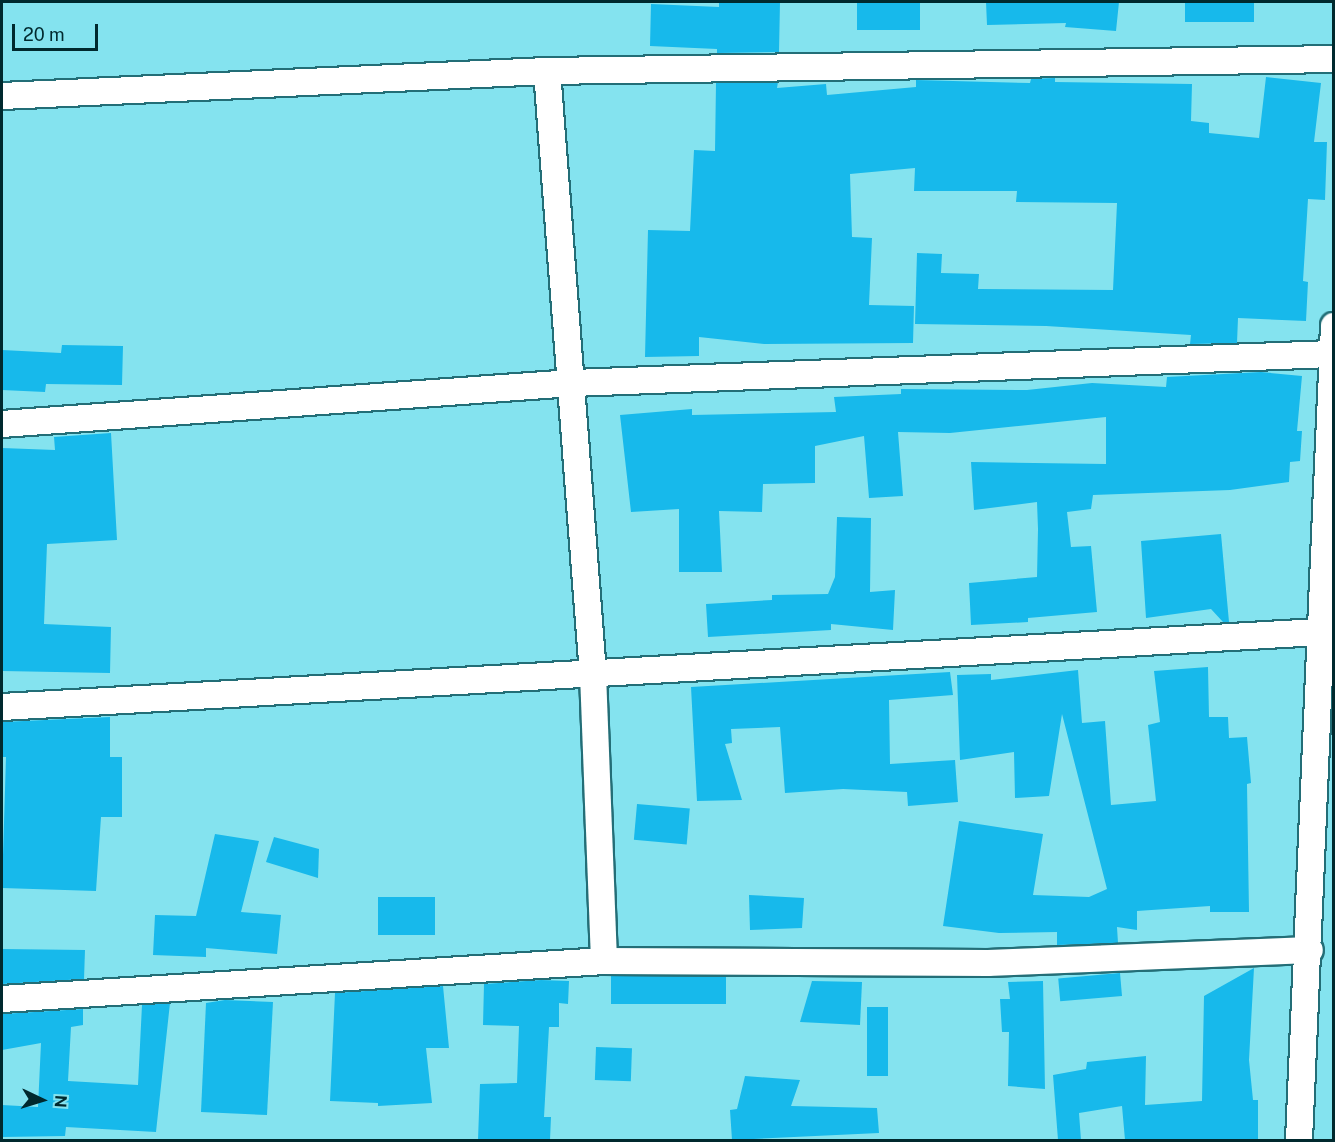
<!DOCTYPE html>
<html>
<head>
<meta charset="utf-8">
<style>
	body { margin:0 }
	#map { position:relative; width:1335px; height:1142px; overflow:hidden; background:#84e3ef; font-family:"Public Sans",sans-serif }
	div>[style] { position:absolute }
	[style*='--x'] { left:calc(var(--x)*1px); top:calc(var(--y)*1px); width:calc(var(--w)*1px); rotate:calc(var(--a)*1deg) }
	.building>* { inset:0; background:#17b9eb; transform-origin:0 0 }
	.roads { filter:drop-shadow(2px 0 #236e77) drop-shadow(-2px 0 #236e77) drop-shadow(0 2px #236e77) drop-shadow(0 -2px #236e77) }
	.minor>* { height:26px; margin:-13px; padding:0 13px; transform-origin:13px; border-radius:13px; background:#fff }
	span { translate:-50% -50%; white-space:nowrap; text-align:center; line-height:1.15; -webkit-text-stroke:5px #84e3ef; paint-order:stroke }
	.frame { position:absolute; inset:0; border:3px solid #00292e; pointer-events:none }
	.north { position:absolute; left:12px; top:1070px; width:60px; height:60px; -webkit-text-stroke:4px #84e3ef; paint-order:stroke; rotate:94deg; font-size:16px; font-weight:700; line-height:24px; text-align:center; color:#00292e }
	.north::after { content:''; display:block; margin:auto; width:21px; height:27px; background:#00292e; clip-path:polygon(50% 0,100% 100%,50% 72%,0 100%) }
	.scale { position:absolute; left:12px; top:24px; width:86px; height:27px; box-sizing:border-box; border:3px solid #00292e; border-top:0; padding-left:8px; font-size:18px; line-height:21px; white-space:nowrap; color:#00292e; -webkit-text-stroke:4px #84e3ef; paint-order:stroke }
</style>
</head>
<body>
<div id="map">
	<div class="building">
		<div style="clip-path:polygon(719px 2px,780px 2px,779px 52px,717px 53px,717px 49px,650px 46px,651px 4px,719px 7px)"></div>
		<div style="left:857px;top:2px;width:63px;height:28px"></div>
		<div style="clip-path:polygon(986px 2px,1119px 2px,1116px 31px,1065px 27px,1066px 23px,987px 25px)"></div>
		<div style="left:1185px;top:2px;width:69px;height:20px"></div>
		<div style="clip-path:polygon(1266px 77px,1321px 83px,1314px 142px,1327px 142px,1325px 200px,1308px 199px,1303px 281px,1308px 282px,1306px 321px,1238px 318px,1237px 343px,1190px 344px,1191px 335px,1046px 326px,915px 324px,917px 253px,942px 254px,941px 273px,979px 274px,978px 289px,1113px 290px,1117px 203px,1016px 202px,1017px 191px,914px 191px,915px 168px,850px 174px,852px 237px,872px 238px,869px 305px,914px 306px,913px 343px,764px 344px,699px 337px,699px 356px,645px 357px,648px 230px,690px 231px,694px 150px,715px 151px,716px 83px,778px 82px,777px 88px,826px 84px,827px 95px,916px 87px,916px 80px,1030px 83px,1031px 79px,1055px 78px,1055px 82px,1192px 84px,1191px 121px,1209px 123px,1209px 133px,1259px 138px)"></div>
		<div style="clip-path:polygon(62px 345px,123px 346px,122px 385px,46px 384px,45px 392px,2px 390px,2px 350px,61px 353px)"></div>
		<div style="clip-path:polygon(1261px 372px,1302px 376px,1297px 431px,1302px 431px,1300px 461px,1290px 462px,1289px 482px,1230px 490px,1093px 495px,1091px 509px,1067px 512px,1071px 547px,1091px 546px,1097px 612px,1028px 618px,1028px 622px,971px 625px,969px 583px,1037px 577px,1038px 529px,1037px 502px,974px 510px,971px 462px,1106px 464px,1106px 417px,950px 433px,898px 432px,903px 496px,869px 498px,864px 436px,815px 446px,815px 483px,763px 484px,762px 512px,719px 511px,722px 572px,679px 572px,679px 509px,631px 512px,620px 415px,692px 409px,692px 415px,836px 412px,834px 397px,901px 394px,901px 389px,1027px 390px,1092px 383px,1166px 387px,1167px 377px)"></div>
		<div style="clip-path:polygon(111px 433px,117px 540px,47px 544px,44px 624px,111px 627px,110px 673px,2px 671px,2px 448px,55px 450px,54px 437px)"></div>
		<div style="clip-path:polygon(837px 517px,871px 518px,870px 592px,895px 590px,893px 630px,831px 624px,831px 630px,708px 637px,706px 604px,772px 600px,772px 595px,828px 594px,835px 577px)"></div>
		<div style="clip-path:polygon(1221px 534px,1229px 622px,1223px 622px,1211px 609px,1146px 618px,1141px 541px)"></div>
		<div style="clip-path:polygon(1208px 667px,1209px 717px,1228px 717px,1229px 738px,1247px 737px,1251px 783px,1247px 784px,1249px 912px,1210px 912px,1210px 906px,1137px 911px,1137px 930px,1117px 927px,1118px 943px,1057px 945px,1057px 932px,999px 933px,943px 926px,959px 821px,1043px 834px,1033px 895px,1089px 897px,1107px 889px,1062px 714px,1049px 796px,1015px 798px,1014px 752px,960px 760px,957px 675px,991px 674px,991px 680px,1078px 670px,1082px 723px,1105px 721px,1111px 805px,1156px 801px,1148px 725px,1160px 722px,1154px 671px)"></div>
		<div style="clip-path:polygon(950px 672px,953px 695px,889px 700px,890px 764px,955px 760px,958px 802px,908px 806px,907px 792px,843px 789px,785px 793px,780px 727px,731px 729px,732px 743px,725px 744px,742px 800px,697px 801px,691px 687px)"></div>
		<div style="clip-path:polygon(110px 717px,110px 757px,122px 757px,122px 817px,101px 817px,96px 891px,2px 888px,6px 757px,2px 757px,2px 722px)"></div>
		<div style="left:637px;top:804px;width:53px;height:36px;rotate:5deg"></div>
		<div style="clip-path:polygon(215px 834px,259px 841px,241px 912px,281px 915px,277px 954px,206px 948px,206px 957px,153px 955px,155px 915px,196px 916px)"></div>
		<div style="clip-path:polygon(274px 837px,319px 849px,318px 878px,266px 862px)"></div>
		<div style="clip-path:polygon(749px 895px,804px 898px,802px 928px,750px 930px)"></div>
		<div style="left:435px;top:897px;width:38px;height:57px;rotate:90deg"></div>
		<div style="clip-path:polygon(2px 949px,85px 950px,84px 979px,2px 984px)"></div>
		<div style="clip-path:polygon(1254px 968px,1249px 1060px,1253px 1100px,1258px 1100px,1258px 1140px,1125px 1140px,1122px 1106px,1079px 1113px,1081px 1140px,1058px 1140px,1053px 1075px,1086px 1069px,1087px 1062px,1146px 1056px,1145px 1105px,1202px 1101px,1204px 996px)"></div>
		<div style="left:1120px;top:973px;width:23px;height:62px;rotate:85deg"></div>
		<div style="left:611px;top:976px;width:115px;height:28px"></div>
		<div style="clip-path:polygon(541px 980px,569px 981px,568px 1004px,559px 1003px,559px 1027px,549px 1027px,544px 1117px,551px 1117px,550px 1140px,478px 1140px,480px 1084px,517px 1083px,519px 1026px,483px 1025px,484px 984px)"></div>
		<div style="clip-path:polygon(812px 981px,862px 982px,860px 1025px,800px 1022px)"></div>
		<div style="clip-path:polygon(1043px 981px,1045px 1089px,1008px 1086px,1009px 1032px,1002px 1032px,1000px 999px,1010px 999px,1008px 982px)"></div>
		<div style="clip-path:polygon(443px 986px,449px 1048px,426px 1048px,432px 1103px,378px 1106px,378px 1103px,330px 1101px,335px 993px)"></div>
		<div style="clip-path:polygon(225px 1000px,273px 1002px,267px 1115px,201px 1112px,206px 1003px)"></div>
		<div style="clip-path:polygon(170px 1003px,156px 1132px,66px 1127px,65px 1136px,2px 1137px,2px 1105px,38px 1107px,41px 1043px,2px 1050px,2px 1014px,83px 1009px,83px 1025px,71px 1027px,68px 1081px,138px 1085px,142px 1005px)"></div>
		<div style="left:867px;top:1007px;width:21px;height:69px"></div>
		<div style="left:596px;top:1047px;width:36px;height:33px;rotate:2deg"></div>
		<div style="clip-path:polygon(745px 1076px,800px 1080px,791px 1106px,877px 1108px,879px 1133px,732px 1140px,730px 1110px,737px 1109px)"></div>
	</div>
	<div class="roads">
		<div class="minor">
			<div style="--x:547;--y:71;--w:605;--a:85.64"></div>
			<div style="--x:593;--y:674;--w:287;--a:87.8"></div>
			<div style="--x:2;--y:96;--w:546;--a:-2.63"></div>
			<div style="--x:547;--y:71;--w:787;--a:-0.87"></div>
			<div style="--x:2;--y:424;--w:572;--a:-4.11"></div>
			<div style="--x:573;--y:383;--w:759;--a:-2.19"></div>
			<div style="--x:2;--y:707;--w:1320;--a:-3.26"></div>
			<div style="--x:2;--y:999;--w:603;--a:-3.61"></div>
			<div style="--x:604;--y:961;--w:384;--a:0.3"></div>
			<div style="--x:988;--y:963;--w:322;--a:-2.3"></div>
			<div style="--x:1299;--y:1140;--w:815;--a:-87.54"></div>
		</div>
	</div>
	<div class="frame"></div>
	<div class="north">N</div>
	<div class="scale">20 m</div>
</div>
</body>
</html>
